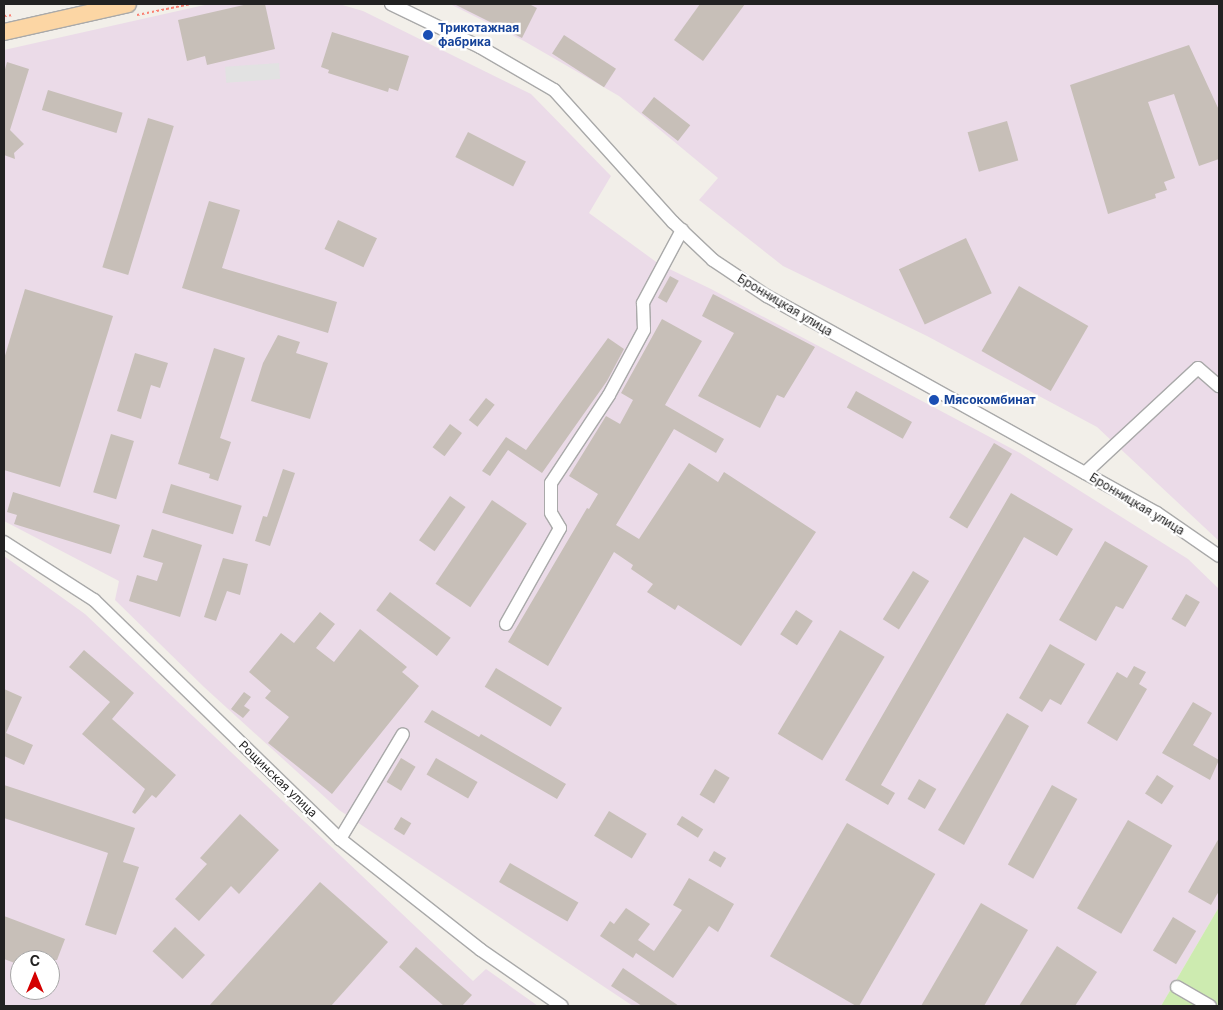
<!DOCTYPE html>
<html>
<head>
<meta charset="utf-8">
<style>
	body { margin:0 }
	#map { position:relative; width:1223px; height:1010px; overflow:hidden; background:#f2efe9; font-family:Inter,sans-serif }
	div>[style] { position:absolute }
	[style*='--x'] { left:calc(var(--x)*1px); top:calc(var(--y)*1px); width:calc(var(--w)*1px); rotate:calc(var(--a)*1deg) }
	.industrial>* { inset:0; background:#ebdbe8 }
	.grass>* { inset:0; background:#cdebb0 }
	.parking>* { inset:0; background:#e2e2e2; transform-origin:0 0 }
	.building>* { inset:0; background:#c7bfb8; transform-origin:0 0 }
	.path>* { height:2px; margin-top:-1px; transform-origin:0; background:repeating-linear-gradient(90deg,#fa8072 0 2.5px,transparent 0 5px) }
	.roads { filter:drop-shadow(1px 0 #a9a9a9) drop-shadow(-1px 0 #a9a9a9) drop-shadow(0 1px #a9a9a9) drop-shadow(0 -1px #a9a9a9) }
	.minor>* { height:12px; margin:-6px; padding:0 6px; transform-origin:6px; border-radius:6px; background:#fff }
	.major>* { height:16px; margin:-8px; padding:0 8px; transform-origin:8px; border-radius:8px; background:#fcd6a4 }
	.dots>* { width:14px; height:14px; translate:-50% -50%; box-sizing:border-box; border:2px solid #fff; border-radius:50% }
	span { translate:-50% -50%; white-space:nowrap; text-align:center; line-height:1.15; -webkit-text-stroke:4.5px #fff; paint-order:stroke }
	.transit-label { font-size:12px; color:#164399; font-weight:700 }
	.left { translate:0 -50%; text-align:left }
	.street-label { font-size:12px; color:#222 }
	.frame { position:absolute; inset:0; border:5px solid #222; pointer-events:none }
	.north { position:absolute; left:10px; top:950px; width:50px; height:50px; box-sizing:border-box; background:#fff; border:1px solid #a7a7a7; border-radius:50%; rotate:0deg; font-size:14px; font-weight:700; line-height:20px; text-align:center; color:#222 }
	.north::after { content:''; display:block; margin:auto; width:18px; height:22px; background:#d40000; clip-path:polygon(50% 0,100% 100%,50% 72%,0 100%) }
</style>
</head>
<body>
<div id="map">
	<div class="industrial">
		<div style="clip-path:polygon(209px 4px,339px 4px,363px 11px,531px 94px,611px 176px,589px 213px,659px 264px,711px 289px,1020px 453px,1188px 559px,1219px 589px,1219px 907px,1161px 1006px,633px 1006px,339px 810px,204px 687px,115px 600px,119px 581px,4px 521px,4px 50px)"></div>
		<div style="clip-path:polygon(450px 4px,1219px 4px,1219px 541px,1097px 427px,927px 336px,783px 266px,699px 200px,718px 178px,619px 96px,524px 41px)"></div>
		<div style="clip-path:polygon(evenodd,4px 556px,85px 614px,473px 981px,486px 969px,538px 1006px,4px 1006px,4px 556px,20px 960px,50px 960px,50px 990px,20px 990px,20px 960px)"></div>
	</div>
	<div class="grass">
		<div style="clip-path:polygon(1219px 907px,1219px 1006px,1161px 1006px)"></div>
	</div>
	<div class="parking">
		<div style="left:279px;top:63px;width:16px;height:54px;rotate:86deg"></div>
	</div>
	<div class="building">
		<div style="clip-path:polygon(248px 4px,265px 4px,275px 49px,207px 65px,205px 56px,187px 61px,178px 20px)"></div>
		<div style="clip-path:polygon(454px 4px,529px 4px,537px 8px,522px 38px)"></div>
		<div style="clip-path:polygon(700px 4px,745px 4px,703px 61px,674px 40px)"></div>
		<div style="clip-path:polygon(332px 32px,409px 56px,398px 91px,389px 88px,388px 92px,328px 73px,329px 70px,321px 67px)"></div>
		<div style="left:564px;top:35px;width:62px;height:22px;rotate:33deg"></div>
		<div style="clip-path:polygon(1189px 45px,1219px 110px,1219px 159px,1199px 166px,1174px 94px,1148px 102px,1175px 178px,1164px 182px,1167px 190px,1155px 194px,1156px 198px,1108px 214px,1070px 85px)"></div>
		<div style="clip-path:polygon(7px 62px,29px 69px,10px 130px,24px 144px,14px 153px,15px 159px,4px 155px,4px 73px)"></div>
		<div style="left:48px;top:90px;width:78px;height:21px;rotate:17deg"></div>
		<div style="left:654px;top:97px;width:46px;height:20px;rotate:38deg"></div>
		<div style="left:148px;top:118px;width:27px;height:156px;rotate:17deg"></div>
		<div style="left:1007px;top:121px;width:41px;height:41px;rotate:74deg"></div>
		<div style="left:468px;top:132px;width:65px;height:28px;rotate:27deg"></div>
		<div style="clip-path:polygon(209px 201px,240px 210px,222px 268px,337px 302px,328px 333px,182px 288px)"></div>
		<div style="left:338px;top:220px;width:43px;height:32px;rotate:25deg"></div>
		<div style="left:966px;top:238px;width:61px;height:74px;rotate:65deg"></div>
		<div style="left:670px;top:276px;width:10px;height:25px;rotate:29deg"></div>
		<div style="left:1019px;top:286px;width:80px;height:75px;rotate:30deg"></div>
		<div style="clip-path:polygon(25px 289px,113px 316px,60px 487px,4px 470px,4px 359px)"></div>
		<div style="clip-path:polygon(713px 294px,815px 347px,784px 398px,777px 395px,760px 428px,698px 396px,734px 333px,702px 316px)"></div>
		<div style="clip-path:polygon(662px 319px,702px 341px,665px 405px,724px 439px,716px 453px,674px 429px,616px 525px,639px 539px,689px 463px,718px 482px,724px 472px,816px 532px,741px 646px,678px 605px,675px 610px,647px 592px,653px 584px,631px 569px,633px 565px,614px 552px,548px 666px,508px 642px,587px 508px,589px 509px,598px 494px,569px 476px,606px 416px,620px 424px,633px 400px,621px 393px)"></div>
		<div style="clip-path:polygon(278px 335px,300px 342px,296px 353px,328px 363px,310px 419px,251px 401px,263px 363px)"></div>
		<div style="clip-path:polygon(608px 338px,624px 349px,607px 381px,542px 473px,508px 450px,490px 476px,482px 471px,506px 437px,526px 450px)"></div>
		<div style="clip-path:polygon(214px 348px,245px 358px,220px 438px,231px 442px,218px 481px,209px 478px,210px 474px,178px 464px)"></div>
		<div style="clip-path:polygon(135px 353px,168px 363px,160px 388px,151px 385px,141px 419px,117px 411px)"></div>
		<div style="left:856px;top:391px;width:64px;height:19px;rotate:29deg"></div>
		<div style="left:486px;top:398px;width:11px;height:28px;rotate:38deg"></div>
		<div style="left:450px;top:424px;width:15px;height:29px;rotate:37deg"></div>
		<div style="left:111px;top:434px;width:24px;height:61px;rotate:17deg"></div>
		<div style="left:994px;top:443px;width:21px;height:87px;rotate:31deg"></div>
		<div style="clip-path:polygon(283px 469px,295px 473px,270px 546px,255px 541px,263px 516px,267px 517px)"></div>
		<div style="left:171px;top:484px;width:74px;height:30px;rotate:17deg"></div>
		<div style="clip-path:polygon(13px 492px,120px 525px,111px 554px,14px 524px,17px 515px,7px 512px)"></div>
		<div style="clip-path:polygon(1011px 493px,1073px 529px,1057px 556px,1024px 537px,881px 785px,895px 793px,888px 805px,845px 780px)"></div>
		<div style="left:450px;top:496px;width:19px;height:54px;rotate:35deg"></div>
		<div style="left:492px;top:500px;width:42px;height:101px;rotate:34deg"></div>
		<div style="clip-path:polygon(152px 529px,202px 545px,180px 617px,129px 601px,137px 575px,157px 581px,163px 563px,143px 557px)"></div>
		<div style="clip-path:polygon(1105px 541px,1148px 566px,1123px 609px,1116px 606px,1096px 641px,1059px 620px)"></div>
		<div style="clip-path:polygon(223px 558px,248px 564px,240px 595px,227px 591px,216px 621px,204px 617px)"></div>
		<div style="left:913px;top:571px;width:19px;height:57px;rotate:32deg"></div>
		<div style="left:390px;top:592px;width:76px;height:23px;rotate:37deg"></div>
		<div style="left:1186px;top:594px;width:16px;height:29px;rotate:30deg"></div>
		<div style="left:796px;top:610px;width:20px;height:29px;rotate:33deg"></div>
		<div style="clip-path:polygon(320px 612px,335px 624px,316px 648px,334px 662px,360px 629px,407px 667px,402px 672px,419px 686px,332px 794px,268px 743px,289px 717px,265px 698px,271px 691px,249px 672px,281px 633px,294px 643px)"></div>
		<div style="left:840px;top:630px;width:52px;height:121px;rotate:31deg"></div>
		<div style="clip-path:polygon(1050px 644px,1085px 664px,1061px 705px,1050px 699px,1042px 712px,1019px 698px)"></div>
		<div style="clip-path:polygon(84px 650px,134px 693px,112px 719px,176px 775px,156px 798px,152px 795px,135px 814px,132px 812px,145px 789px,82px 734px,110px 702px,69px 667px)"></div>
		<div style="clip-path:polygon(1134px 666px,1146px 672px,1139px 684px,1147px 689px,1117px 741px,1087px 723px,1117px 672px,1127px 678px)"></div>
		<div style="left:496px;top:668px;width:77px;height:22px;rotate:31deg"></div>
		<div style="clip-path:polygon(4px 689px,22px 697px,6px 733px,33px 745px,24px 765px,4px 756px)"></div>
		<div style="clip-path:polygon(244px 692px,251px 697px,244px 706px,250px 710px,243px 718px,231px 709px)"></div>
		<div style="clip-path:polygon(1193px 702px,1212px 713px,1193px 745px,1219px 760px,1210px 780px,1162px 753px)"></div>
		<div style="clip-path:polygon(432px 710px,479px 737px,481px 734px,566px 784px,557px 799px,424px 722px)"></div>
		<div style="clip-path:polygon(1007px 713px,1029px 726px,964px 845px,938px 830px)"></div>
		<div style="left:401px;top:758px;width:17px;height:28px;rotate:31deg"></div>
		<div style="left:436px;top:758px;width:48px;height:19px;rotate:30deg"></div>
		<div style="left:715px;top:769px;width:17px;height:30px;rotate:31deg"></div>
		<div style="left:1157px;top:775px;width:20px;height:22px;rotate:33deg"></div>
		<div style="left:919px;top:779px;width:20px;height:23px;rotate:30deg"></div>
		<div style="clip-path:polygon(4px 785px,135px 828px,123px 862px,139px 867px,116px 935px,85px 925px,108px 853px,4px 818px)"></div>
		<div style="left:1052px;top:785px;width:29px;height:91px;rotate:29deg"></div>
		<div style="left:609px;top:811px;width:44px;height:29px;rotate:31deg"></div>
		<div style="clip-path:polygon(240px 814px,279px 850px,239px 894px,231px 886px,199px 921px,175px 899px,207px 864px,200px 858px)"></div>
		<div style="left:682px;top:816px;width:25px;height:10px;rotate:32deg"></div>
		<div style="left:401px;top:817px;width:12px;height:14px;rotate:31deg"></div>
		<div style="left:1128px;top:820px;width:51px;height:102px;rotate:30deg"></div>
		<div style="left:847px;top:823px;width:102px;height:154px;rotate:30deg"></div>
		<div style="clip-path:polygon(1219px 838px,1219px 891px,1211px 905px,1188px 892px)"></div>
		<div style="left:714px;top:851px;width:14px;height:11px;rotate:30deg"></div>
		<div style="left:510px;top:863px;width:79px;height:22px;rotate:30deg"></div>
		<div style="clip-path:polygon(689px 878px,734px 904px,718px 932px,709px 926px,673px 978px,636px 953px,633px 958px,600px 936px,610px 921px,614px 924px,626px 908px,650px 924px,638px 940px,654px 951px,682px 910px,673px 905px)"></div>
		<div style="clip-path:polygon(320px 882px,388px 942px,331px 1006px,209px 1006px)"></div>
		<div style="clip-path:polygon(981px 903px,1028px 930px,984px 1006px,921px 1006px)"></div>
		<div style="clip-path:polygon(4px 916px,65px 939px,57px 960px,20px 960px,20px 965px,4px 959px)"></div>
		<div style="left:1173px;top:917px;width:27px;height:39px;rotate:31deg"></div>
		<div style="left:175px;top:927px;width:41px;height:33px;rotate:43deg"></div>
		<div style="clip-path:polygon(1057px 946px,1097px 972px,1075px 1006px,1019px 1006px)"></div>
		<div style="clip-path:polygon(416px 947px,472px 995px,462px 1006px,444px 1006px,399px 967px)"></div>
		<div style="clip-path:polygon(623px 968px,679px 1006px,642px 1006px,611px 986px)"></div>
	</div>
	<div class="path">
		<div style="--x:137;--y:15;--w:55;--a:-11.5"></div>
		<div style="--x:4;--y:16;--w:10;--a:-6"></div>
	</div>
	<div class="roads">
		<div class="minor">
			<div style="--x:391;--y:4;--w:99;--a:25.8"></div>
			<div style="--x:480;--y:47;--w:86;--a:30.2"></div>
			<div style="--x:554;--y:90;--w:178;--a:48"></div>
			<div style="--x:673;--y:222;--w:55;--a:43.5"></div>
			<div style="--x:713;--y:260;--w:65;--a:33.7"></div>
			<div style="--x:767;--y:296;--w:446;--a:29.1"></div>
			<div style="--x:1157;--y:513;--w:75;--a:34.7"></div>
			<div style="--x:1085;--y:473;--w:154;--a:-42.9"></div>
			<div style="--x:1198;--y:368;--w:28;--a:41"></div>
			<div style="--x:4;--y:542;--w:107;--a:32.8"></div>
			<div style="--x:94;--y:600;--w:343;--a:44.2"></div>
			<div style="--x:340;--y:839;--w:179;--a:38.2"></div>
			<div style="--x:481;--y:950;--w:98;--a:34.7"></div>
			<div style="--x:506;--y:624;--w:110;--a:-60.6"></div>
			<div style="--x:560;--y:528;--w:17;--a:-121"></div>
			<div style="--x:551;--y:513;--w:30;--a:-90"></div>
			<div style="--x:551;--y:483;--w:105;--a:-56.6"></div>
			<div style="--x:609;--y:395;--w:74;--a:-61.7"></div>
			<div style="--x:644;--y:330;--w:27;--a:-92"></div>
			<div style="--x:643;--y:303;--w:83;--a:-61.9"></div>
			<div style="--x:340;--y:839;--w:122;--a:-59"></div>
			<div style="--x:1177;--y:987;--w:38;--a:30"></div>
		</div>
		<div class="major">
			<div style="--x:4;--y:32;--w:127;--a:-12.7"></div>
		</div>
	</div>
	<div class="dots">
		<div style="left:428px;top:35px;background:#1a4fb4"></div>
		<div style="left:934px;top:400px;background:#1a4fb4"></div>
	</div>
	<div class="transit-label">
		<span class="left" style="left:438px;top:35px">Трикотажная<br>фабрика</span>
		<span class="left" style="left:944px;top:400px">Мясокомбинат</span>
	</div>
	<div class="street-label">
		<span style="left:785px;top:305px;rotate:31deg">Бронницкая улица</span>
		<span style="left:1137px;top:504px;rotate:31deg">Бронницкая улица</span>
		<span style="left:278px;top:779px;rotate:44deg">Рощинская улица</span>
	</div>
	<div class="frame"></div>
	<div class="north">С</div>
</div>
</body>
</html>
